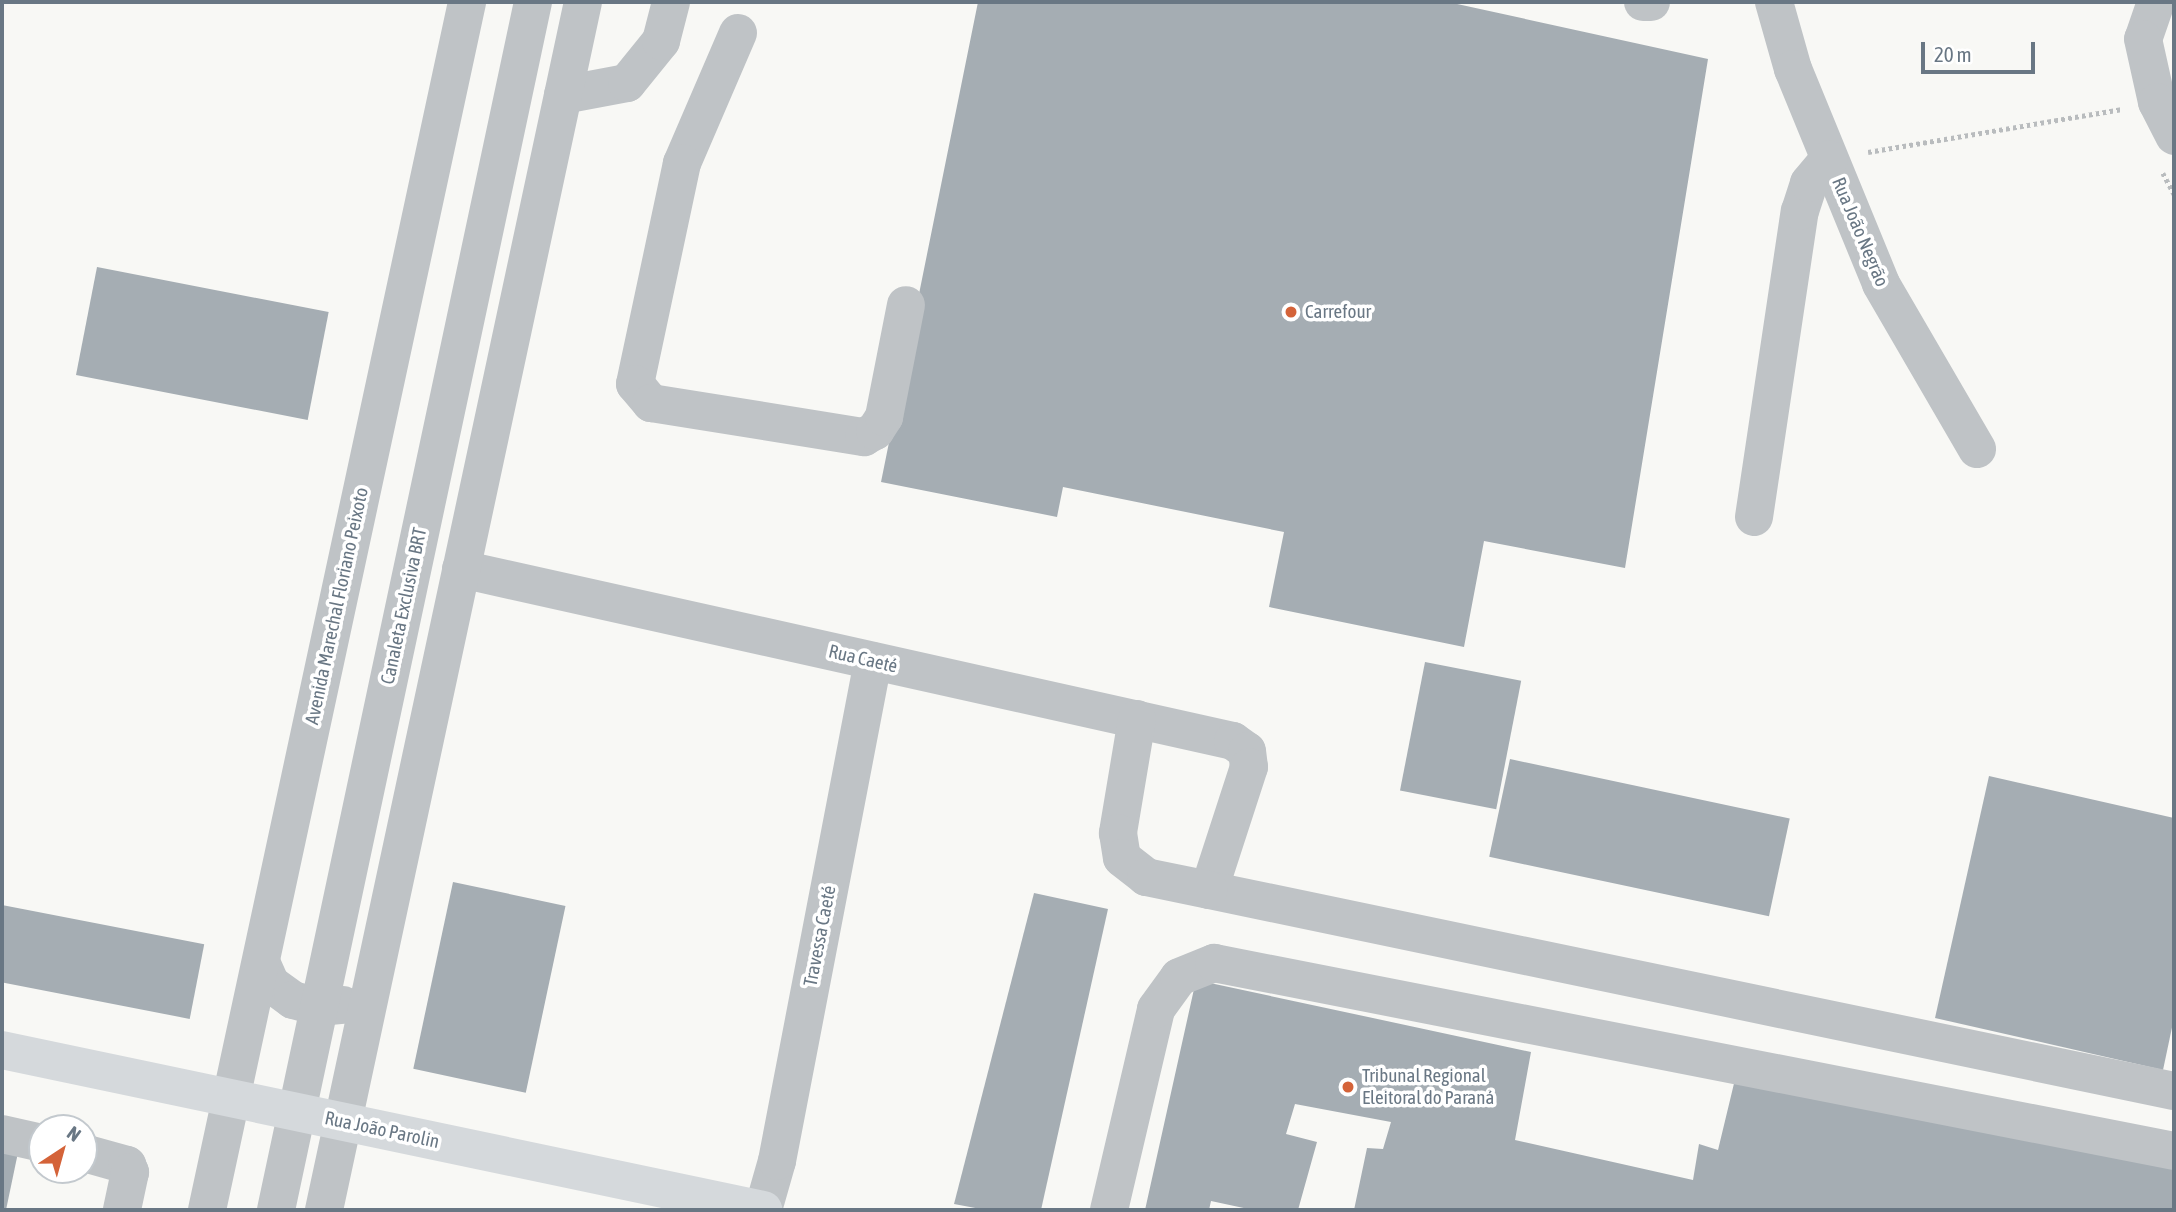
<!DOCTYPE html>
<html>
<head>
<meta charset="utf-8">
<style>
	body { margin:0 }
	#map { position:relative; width:2176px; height:1212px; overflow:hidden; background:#f8f8f5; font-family:"Asap Condensed",sans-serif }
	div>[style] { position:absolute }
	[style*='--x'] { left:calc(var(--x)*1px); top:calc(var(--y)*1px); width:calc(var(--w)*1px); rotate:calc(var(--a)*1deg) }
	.building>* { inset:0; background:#a5adb3; transform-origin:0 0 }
	.path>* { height:4.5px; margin-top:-2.25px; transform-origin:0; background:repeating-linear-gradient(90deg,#b9bcbe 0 3.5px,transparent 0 7px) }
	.minor>* { height:38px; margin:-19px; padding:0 19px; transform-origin:19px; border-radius:19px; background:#bfc3c6 }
	.major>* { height:38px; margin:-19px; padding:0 19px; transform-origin:19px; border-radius:19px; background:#d5d9dc }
	.dots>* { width:19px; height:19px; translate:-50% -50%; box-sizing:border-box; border:4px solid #fff; border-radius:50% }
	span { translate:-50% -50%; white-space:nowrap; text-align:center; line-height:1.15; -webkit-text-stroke:7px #fff; paint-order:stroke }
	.street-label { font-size:19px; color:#697784 }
	.poi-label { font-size:19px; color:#697784 }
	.left { translate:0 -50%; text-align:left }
	.frame { position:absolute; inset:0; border:4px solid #697784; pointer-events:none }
	.north { position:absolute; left:28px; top:1114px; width:70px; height:70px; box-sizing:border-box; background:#fff; border:2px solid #c3c9ce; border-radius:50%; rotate:36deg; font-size:19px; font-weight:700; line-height:28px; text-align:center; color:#697784 }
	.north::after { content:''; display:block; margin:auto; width:24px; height:32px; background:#d46339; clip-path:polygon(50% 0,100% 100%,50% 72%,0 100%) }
	.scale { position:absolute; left:1921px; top:42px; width:114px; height:32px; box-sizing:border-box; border:4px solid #697784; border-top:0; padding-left:9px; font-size:21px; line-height:24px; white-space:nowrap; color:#697784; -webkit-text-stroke:5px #fff; paint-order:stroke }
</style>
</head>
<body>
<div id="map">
	<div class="building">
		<div style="clip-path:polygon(978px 2px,1448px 2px,1708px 59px,1625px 568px,1484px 541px,1464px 647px,1269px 607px,1284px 532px,1063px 487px,1057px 517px,881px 482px)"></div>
		<div style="left:97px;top:267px;width:236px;height:110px;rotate:11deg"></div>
		<div style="left:1425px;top:662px;width:98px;height:131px;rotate:11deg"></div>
		<div style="left:1510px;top:759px;width:286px;height:100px;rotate:12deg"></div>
		<div style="clip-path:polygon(1989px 776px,2174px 818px,2174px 1018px,2163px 1070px,1935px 1018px)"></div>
		<div style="left:453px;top:882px;width:115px;height:191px;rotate:12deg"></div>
		<div style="clip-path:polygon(1034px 893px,1108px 909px,1041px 1210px,986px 1210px,954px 1204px)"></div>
		<div style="left:2px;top:905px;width:206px;height:76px;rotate:11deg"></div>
		<div style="clip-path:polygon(1196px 980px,1531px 1052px,1515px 1140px,1693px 1180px,1699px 1144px,1718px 1150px,1737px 1071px,2174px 1167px,2174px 1210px,1354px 1210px,1367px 1148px,1383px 1149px,1391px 1122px,1295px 1104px,1286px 1134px,1317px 1142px,1298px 1210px,1253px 1210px,1211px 1201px,1209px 1210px,1145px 1210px)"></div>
		<div style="clip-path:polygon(2px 1139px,20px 1143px,6px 1210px,2px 1210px)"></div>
	</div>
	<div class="path">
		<div style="--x:1868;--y:152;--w:258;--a:-9.6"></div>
		<div style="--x:2163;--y:173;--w:24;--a:62"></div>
	</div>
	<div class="minor">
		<div style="--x:1643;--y:2;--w:8;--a:0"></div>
		<div style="--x:1774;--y:2;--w:70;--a:74.2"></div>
		<div style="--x:1793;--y:69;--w:232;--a:67.7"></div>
		<div style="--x:1881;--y:284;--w:191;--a:59.8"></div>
		<div style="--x:2156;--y:2;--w:39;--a:109"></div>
		<div style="--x:2143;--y:39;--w:65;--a:77.5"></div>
		<div style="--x:2157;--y:102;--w:38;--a:63"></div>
		<div style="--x:738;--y:33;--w:142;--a:113.3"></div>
		<div style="--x:682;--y:163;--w:226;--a:102"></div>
		<div style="--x:635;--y:384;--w:25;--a:50"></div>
		<div style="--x:651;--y:403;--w:216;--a:9.1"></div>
		<div style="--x:864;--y:437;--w:13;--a:-29"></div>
		<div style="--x:875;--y:431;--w:17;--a:-57"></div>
		<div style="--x:884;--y:417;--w:114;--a:-78.9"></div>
		<div style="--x:563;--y:95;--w:65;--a:-10.6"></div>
		<div style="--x:627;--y:83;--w:54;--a:-51"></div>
		<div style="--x:661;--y:41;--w:40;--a:-75.6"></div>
		<div style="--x:1754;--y:517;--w:309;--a:-81.5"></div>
		<div style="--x:1800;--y:211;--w:29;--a:-72"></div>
		<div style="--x:1809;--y:183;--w:31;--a:-50"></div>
		<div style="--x:461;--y:569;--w:791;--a:12.56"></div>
		<div style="--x:1233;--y:741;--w:17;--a:36"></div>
		<div style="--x:1247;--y:751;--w:16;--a:83"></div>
		<div style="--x:1249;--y:767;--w:129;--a:108"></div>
		<div style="--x:1209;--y:890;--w:986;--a:11.77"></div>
		<div style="--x:1137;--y:719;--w:116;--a:99.5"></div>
		<div style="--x:1118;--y:833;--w:25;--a:81"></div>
		<div style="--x:1122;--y:858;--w:31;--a:38"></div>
		<div style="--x:1146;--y:877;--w:64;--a:11.7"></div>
		<div style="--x:261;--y:962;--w:24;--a:66"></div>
		<div style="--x:271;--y:984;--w:27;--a:36"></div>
		<div style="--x:293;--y:1000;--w:27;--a:15"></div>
		<div style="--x:319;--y:1007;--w:24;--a:-5"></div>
		<div style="--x:2;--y:1134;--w:41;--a:12.7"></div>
		<div style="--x:84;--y:1153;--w:45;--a:15.6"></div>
		<div style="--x:127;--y:1165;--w:8;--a:67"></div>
		<div style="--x:130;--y:1172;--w:39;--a:102"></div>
		<div style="--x:207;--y:1210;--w:1236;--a:-77.85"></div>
		<div style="--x:276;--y:1210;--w:1235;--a:-77.99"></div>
		<div style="--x:324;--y:1210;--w:1235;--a:-77.9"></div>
		<div style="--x:763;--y:1210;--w:51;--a:-74.1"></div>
		<div style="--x:777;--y:1161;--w:509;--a:-79.13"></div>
		<div style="--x:1109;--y:1210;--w:206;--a:-76.8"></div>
		<div style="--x:1156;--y:1009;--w:39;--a:-54"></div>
		<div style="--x:1179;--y:977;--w:38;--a:-22"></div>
		<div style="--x:1214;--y:963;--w:978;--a:11.08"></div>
	</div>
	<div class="major">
		<div style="--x:2;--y:1050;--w:778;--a:11.87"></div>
	</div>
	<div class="dots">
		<div style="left:1291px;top:312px;background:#d46339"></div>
		<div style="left:1348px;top:1087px;background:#d46339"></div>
	</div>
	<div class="street-label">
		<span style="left:1860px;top:232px;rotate:67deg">Rua João Negrão</span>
		<span style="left:337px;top:606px;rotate:-78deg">Avenida Marechal Floriano Peixoto</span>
		<span style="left:404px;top:606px;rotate:-78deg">Canaleta Exclusiva BRT</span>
		<span style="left:863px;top:659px;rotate:13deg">Rua Caeté</span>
		<span style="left:820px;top:936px;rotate:-79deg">Travessa Caeté</span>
		<span style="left:382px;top:1130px;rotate:12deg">Rua João Parolin</span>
	</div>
	<div class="poi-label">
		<span class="left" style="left:1305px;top:312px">Carrefour</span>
		<span class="left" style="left:1362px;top:1087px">Tribunal Regional<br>Eleitoral do Paraná</span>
	</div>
	<div class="frame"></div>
	<div class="north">N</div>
	<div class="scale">20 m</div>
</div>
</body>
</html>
